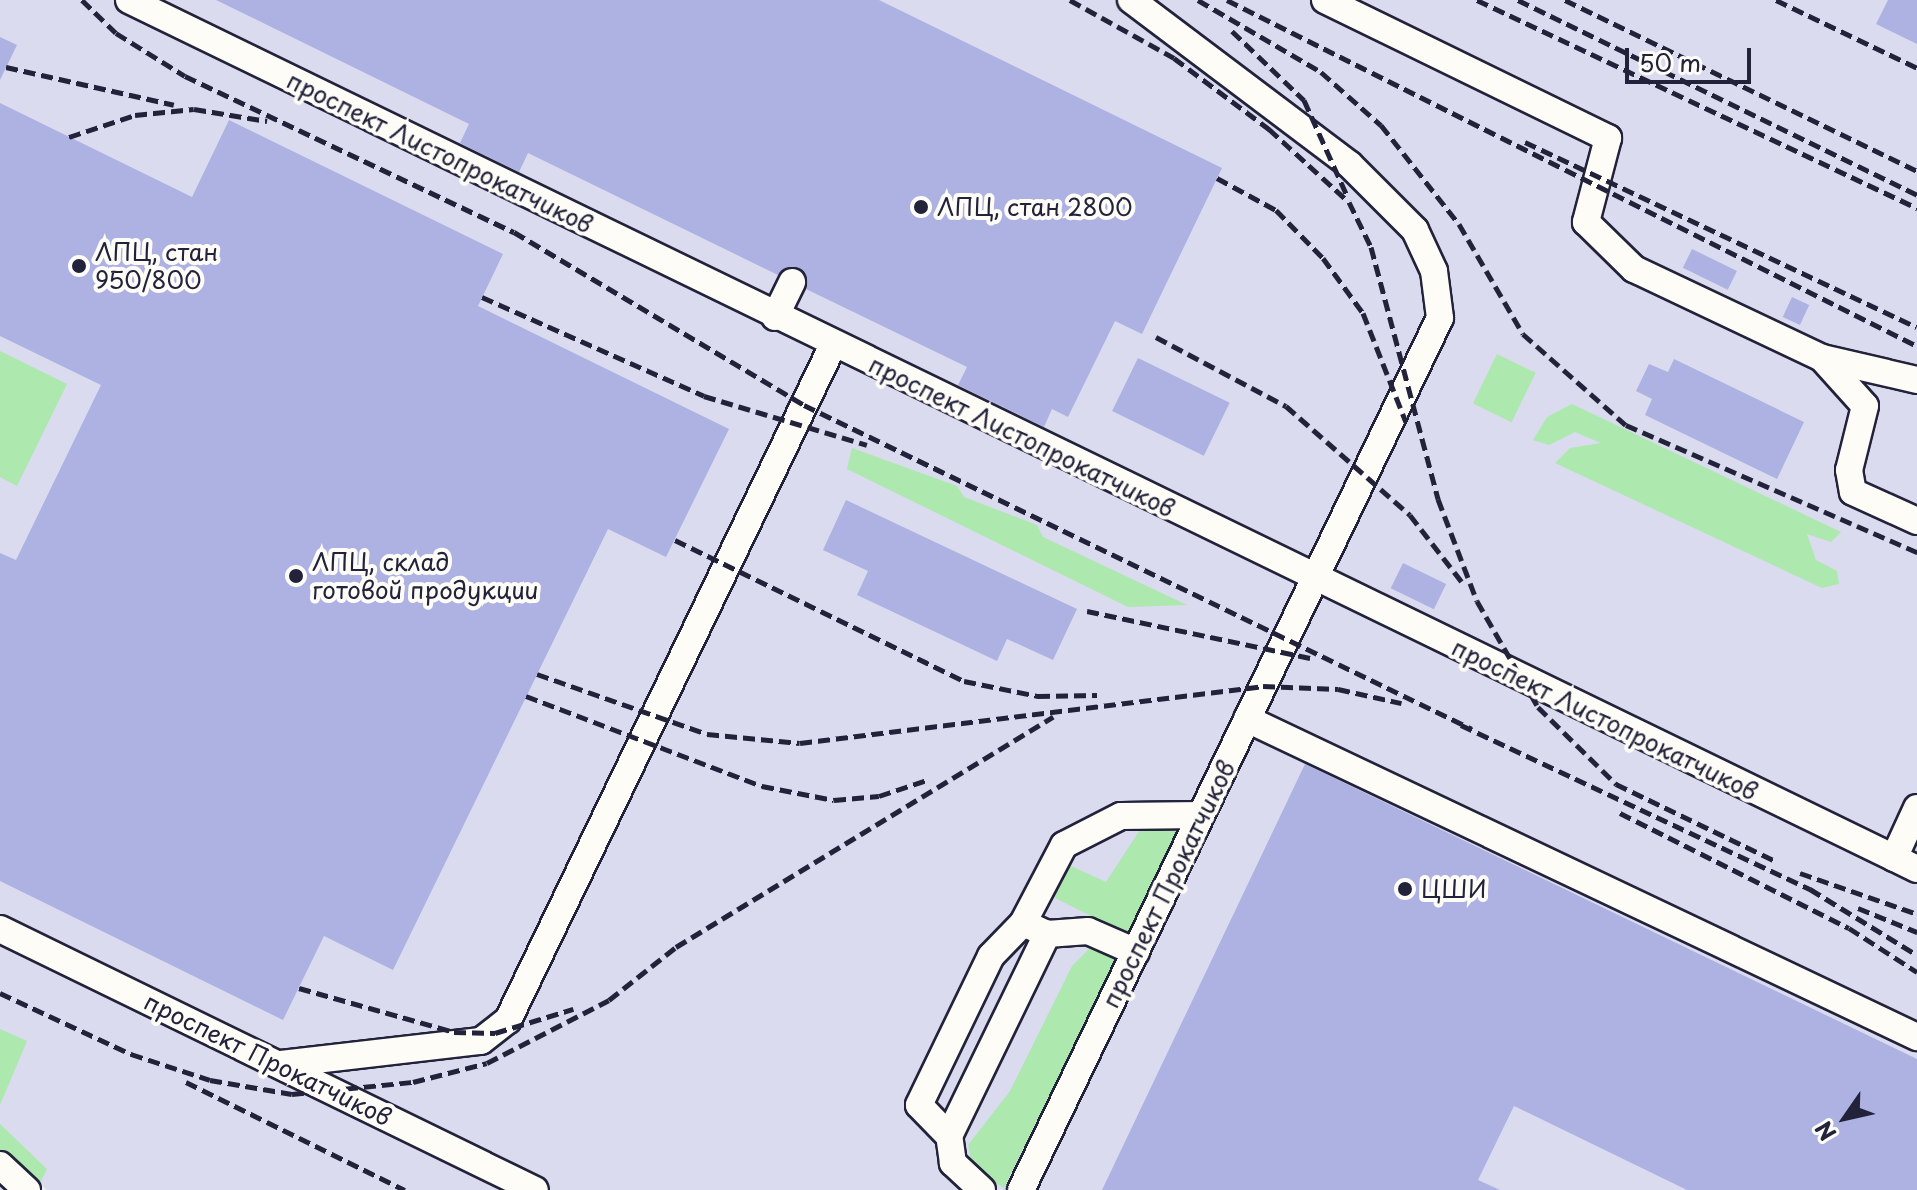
<!DOCTYPE html>
<html>
<head>
<meta charset="utf-8">
<style>
	body { margin:0 }
	#map { position:relative; width:1917px; height:1190px; overflow:hidden; background:#ededf3; font-family:"Playpen Sans",sans-serif }
	div>[style] { position:absolute }
	[style*='--x'] { left:calc(var(--x)*1px); top:calc(var(--y)*1px); width:calc(var(--w)*1px); rotate:calc(var(--a)*1deg) }
	.built>* { inset:0; background:#dadbee }
	.green>* { inset:0; background:#ade8ae; transform-origin:0 0 }
	.building>* { inset:0; background:#aeb2e3; transform-origin:0 0 }
	.roads { filter:drop-shadow(2px 0 #22223b) drop-shadow(-2px 0 #22223b) drop-shadow(0 2px #22223b) drop-shadow(0 -2px #22223b) }
	.minor>* { height:26px; margin:-13px; padding:0 13px; transform-origin:13px; border-radius:13px; background:#fdfcf7 }
	.rail>* { height:5px; margin-top:-2.5px; transform-origin:0; background:repeating-linear-gradient(90deg,#22223b 0 12px,transparent 0 18px) }
	.dots>* { width:22px; height:22px; translate:-50% -50%; box-sizing:border-box; border:4px solid #fdfcf7; border-radius:50% }
	span { translate:-50% -50%; white-space:nowrap; text-align:center; line-height:1.15; -webkit-text-stroke:8px #fdfcf7; paint-order:stroke }
	.street-label { font-size:24px; color:#22223b }
	.poi-label { font-size:24px; color:#22223b }
	.left { translate:0 -50%; text-align:left }
	.north { position:absolute; left:1805px; top:1078px; width:80px; height:80px; -webkit-text-stroke:6px #fdfcf7; paint-order:stroke; rotate:236deg; font-size:22px; font-weight:700; line-height:32px; text-align:center; color:#22223b }
	.north::after { content:''; display:block; margin:auto; width:28px; height:36px; background:#22223b; clip-path:polygon(50% 0,100% 100%,50% 72%,0 100%) }
	.scale { position:absolute; left:1625px; top:48px; width:126px; height:36px; box-sizing:border-box; border:4px solid #22223b; border-top:0; padding-left:10px; font-size:24px; line-height:28px; white-space:nowrap; color:#22223b; -webkit-text-stroke:6px #fdfcf7; paint-order:stroke }
</style>
</head>
<body>
<div id="map">
	<div class="built">
		<div style="clip-path:polygon(0 0,1917px 0,1917px 1190px,47px 1190px,40px 1184px,39px 1190px,0 1190px)"></div>
	</div>
	<div class="green">
		<div style="clip-path:polygon(0 351px,67px 384px,17px 486px,0 477px)"></div>
		<div style="left:1497px;top:354px;width:43px;height:55px;rotate:26deg"></div>
		<div style="clip-path:polygon(1572px 404px,1841px 532px,1831px 542px,1807px 534px,1816px 560px,1837px 571px,1839px 584px,1822px 588px,1555px 463px,1570px 448px,1601px 443px,1575px 432px,1549px 445px,1533px 440px,1547px 417px)"></div>
		<div style="clip-path:polygon(852px 448px,957px 486px,964px 497px,1037px 525px,1043px 537px,1187px 605px,1128px 607px,847px 469px)"></div>
		<div style="clip-path:polygon(1145px 822px,1183px 824px,1129px 935px,1055px 898px,1051px 890px,1071px 866px,1106px 882px)"></div>
		<div style="clip-path:polygon(1096px 942px,1119px 952px,1004px 1188px,973px 1169px,968px 1145px,1010px 1091px,1072px 966px)"></div>
		<div style="clip-path:polygon(0 1029px,27px 1041px,0 1105px)"></div>
		<div style="clip-path:polygon(0 1124px,47px 1169px,40px 1183px,0 1150px)"></div>
	</div>
	<div class="building">
		<div style="clip-path:polygon(216px 0,879px 0,1222px 168px,1142px 334px,1115px 321px,1068px 417px,1052px 409px,1044px 427px,958px 385px,967px 367px,806px 289px,800px 268px,778px 275px,528px 153px,519px 172px,460px 143px,469px 124px)"></div>
		<div style="clip-path:polygon(1888px 0,1917px 0,1917px 44px,1876px 24px)"></div>
		<div style="clip-path:polygon(0 37px,17px 45px,0 80px)"></div>
		<div style="clip-path:polygon(0 103px,192px 197px,229px 120px,503px 254px,478px 306px,729px 429px,666px 557px,608px 529px,393px 970px,324px 936px,283px 1020px,0 881px,0 553px,16px 560px,101px 385px,0 336px)"></div>
		<div style="left:1692px;top:249px;width:50px;height:21px;rotate:26deg"></div>
		<div style="left:1792px;top:297px;width:19px;height:22px;rotate:25deg"></div>
		<div style="left:1138px;top:358px;width:102px;height:59px;rotate:26deg"></div>
		<div style="clip-path:polygon(1674px 359px,1804px 422px,1777px 479px,1645px 415px,1652px 399px,1636px 391px,1649px 364px,1668px 372px)"></div>
		<div style="clip-path:polygon(846px 500px,1077px 609px,1053px 660px,1007px 639px,997px 661px,857px 595px,868px 571px,823px 550px)"></div>
		<div style="left:1403px;top:563px;width:48px;height:28px;rotate:26deg"></div>
		<div style="clip-path:polygon(1305px 764px,1917px 1059px,1917px 1190px,1687px 1190px,1514px 1106px,1478px 1180px,1500px 1190px,1102px 1190px)"></div>
	</div>
	<div class="roads">
		<div class="minor">
			<div style="--x:129;--y:0;--w:1988;--a:25.92"></div>
			<div style="--x:1325;--y:0;--w:315;--a:26"></div>
			<div style="--x:1608;--y:138;--w:87;--a:104.7"></div>
			<div style="--x:1586;--y:222;--w:67;--a:44.4"></div>
			<div style="--x:1634;--y:269;--w:208;--a:25.3"></div>
			<div style="--x:1822;--y:358;--w:64;--a:48.1"></div>
			<div style="--x:1865;--y:406;--w:66;--a:104"></div>
			<div style="--x:1849;--y:470;--w:22;--a:80"></div>
			<div style="--x:1853;--y:492;--w:70;--a:24.4"></div>
			<div style="--x:775;--y:317;--w:39;--a:-64"></div>
			<div style="--x:1822;--y:358;--w:98;--a:13"></div>
			<div style="--x:1247;--y:719;--w:742;--a:25.39"></div>
			<div style="--x:1894;--y:858;--w:55;--a:-65.3"></div>
			<div style="--x:0;--y:929;--w:595;--a:26.01"></div>
			<div style="--x:1136;--y:952;--w:52;--a:-156.4"></div>
			<div style="--x:1088;--y:931;--w:41;--a:175.8"></div>
			<div style="--x:1047;--y:934;--w:26;--a:-155"></div>
			<div style="--x:1023;--y:923;--w:88;--a:-62.3"></div>
			<div style="--x:1064;--y:845;--w:64;--a:-27"></div>
			<div style="--x:1121;--y:816;--w:80;--a:-0.7"></div>
			<div style="--x:281;--y:1064;--w:201;--a:-6.6"></div>
			<div style="--x:481;--y:1041;--w:34;--a:-38"></div>
			<div style="--x:508;--y:1020;--w:749;--a:-64.29"></div>
			<div style="--x:949;--y:1136;--w:43;--a:-134.1"></div>
			<div style="--x:919;--y:1105;--w:165;--a:-64.2"></div>
			<div style="--x:991;--y:956;--w:46;--a:-45.9"></div>
			<div style="--x:0;--y:1165;--w:37;--a:43"></div>
			<div style="--x:982;--y:1190;--w:40;--a:-137"></div>
			<div style="--x:953;--y:1163;--w:27;--a:-98"></div>
			<div style="--x:949;--y:1136;--w:225;--a:-64.1"></div>
			<div style="--x:1021;--y:1190;--w:967;--a:-64.34"></div>
			<div style="--x:1440;--y:318;--w:47;--a:-97.3"></div>
			<div style="--x:1434;--y:271;--w:45;--a:-114.9"></div>
			<div style="--x:1415;--y:230;--w:93;--a:-135"></div>
			<div style="--x:1349;--y:164;--w:273;--a:-143"></div>
		</div>
	</div>
	<div class="rail">
		<div style="--x:82;--y:0;--w:47;--a:44.1"></div>
		<div style="--x:116;--y:33;--w:81;--a:31.9"></div>
		<div style="--x:185;--y:76;--w:364;--a:25.4"></div>
		<div style="--x:514;--y:232;--w:338;--a:30.8"></div>
		<div style="--x:804;--y:405;--w:742;--a:25.87"></div>
		<div style="--x:1070;--y:0;--w:119;--a:29.1"></div>
		<div style="--x:1174;--y:58;--w:119;--a:36.8"></div>
		<div style="--x:1269;--y:129;--w:108;--a:42.4"></div>
		<div style="--x:1349;--y:202;--w:50;--a:63.9"></div>
		<div style="--x:1371;--y:247;--w:261;--a:75.1"></div>
		<div style="--x:1438;--y:499;--w:109;--a:69.1"></div>
		<div style="--x:1477;--y:601;--w:122;--a:60.1"></div>
		<div style="--x:1538;--y:707;--w:110;--a:44.6"></div>
		<div style="--x:1616;--y:784;--w:177;--a:25.8"></div>
		<div style="--x:1198;--y:0;--w:143;--a:30.3"></div>
		<div style="--x:1321;--y:72;--w:80;--a:41.5"></div>
		<div style="--x:1381;--y:125;--w:126;--a:51.8"></div>
		<div style="--x:1459;--y:224;--w:127;--a:59.8"></div>
		<div style="--x:1523;--y:334;--w:137;--a:41.5"></div>
		<div style="--x:1626;--y:425;--w:318;--a:23.6"></div>
		<div style="--x:1227;--y:0;--w:772;--a:26.63"></div>
		<div style="--x:1477;--y:0;--w:487;--a:25.3"></div>
		<div style="--x:1518;--y:0;--w:444;--a:26"></div>
		<div style="--x:1565;--y:0;--w:391;--a:25.9"></div>
		<div style="--x:1776;--y:0;--w:157;--a:25.7"></div>
		<div style="--x:1232;--y:31;--w:100;--a:43.8"></div>
		<div style="--x:1304;--y:100;--w:107;--a:65.8"></div>
		<div style="--x:6;--y:67;--w:172;--a:12.7"></div>
		<div style="--x:69;--y:137;--w:70;--a:-18.4"></div>
		<div style="--x:135;--y:115;--w:59;--a:-5.8"></div>
		<div style="--x:194;--y:109;--w:74;--a:9.3"></div>
		<div style="--x:1525;--y:142;--w:433;--a:25.3"></div>
		<div style="--x:1217;--y:178;--w:67;--a:28.5"></div>
		<div style="--x:1276;--y:210;--w:67;--a:45.6"></div>
		<div style="--x:1323;--y:258;--w:68;--a:54"></div>
		<div style="--x:1363;--y:313;--w:117;--a:68.5"></div>
		<div style="--x:482;--y:297;--w:243;--a:24"></div>
		<div style="--x:704;--y:396;--w:170;--a:16.7"></div>
		<div style="--x:1156;--y:337;--w:147;--a:28"></div>
		<div style="--x:1286;--y:406;--w:165;--a:41.3"></div>
		<div style="--x:1410;--y:515;--w:90;--a:52.2"></div>
		<div style="--x:675;--y:540;--w:322;--a:26"></div>
		<div style="--x:964;--y:681;--w:76;--a:11.5"></div>
		<div style="--x:1038;--y:696;--w:59;--a:-1"></div>
		<div style="--x:1087;--y:611;--w:228;--a:11.9"></div>
		<div style="--x:537;--y:674;--w:180;--a:19.4"></div>
		<div style="--x:707;--y:734;--w:93;--a:5.5"></div>
		<div style="--x:800;--y:743;--w:466;--a:-7"></div>
		<div style="--x:1263;--y:686;--w:75;--a:2.3"></div>
		<div style="--x:1338;--y:689;--w:65;--a:12.5"></div>
		<div style="--x:526;--y:696;--w:253;--a:20.9"></div>
		<div style="--x:762;--y:786;--w:73;--a:11"></div>
		<div style="--x:834;--y:800;--w:45;--a:-5.1"></div>
		<div style="--x:879;--y:796;--w:51;--a:-18.4"></div>
		<div style="--x:1461;--y:725;--w:386;--a:25.2"></div>
		<div style="--x:1810;--y:889;--w:126;--a:31.7"></div>
		<div style="--x:1620;--y:813;--w:256;--a:26.7"></div>
		<div style="--x:1849;--y:928;--w:81;--a:32.9"></div>
		<div style="--x:1800;--y:873;--w:124;--a:19.3"></div>
		<div style="--x:1858;--y:908;--w:64;--a:22.1"></div>
		<div style="--x:299;--y:988;--w:161;--a:15.8"></div>
		<div style="--x:454;--y:1032;--w:41;--a:1.4"></div>
		<div style="--x:495;--y:1033;--w:82;--a:-17.1"></div>
		<div style="--x:0;--y:993;--w:145;--a:25"></div>
		<div style="--x:131;--y:1054;--w:83;--a:18.2"></div>
		<div style="--x:210;--y:1080;--w:83;--a:9.7"></div>
		<div style="--x:292;--y:1094;--w:122;--a:-5.7"></div>
		<div style="--x:413;--y:1082;--w:76;--a:-14.4"></div>
		<div style="--x:487;--y:1063;--w:137;--a:-27.3"></div>
		<div style="--x:609;--y:1000;--w:85;--a:-38.3"></div>
		<div style="--x:676;--y:947;--w:442;--a:-31.4"></div>
		<div style="--x:186;--y:1082;--w:244;--a:26.3"></div>
	</div>
	<div class="dots">
		<div style="left:921px;top:207px;background:#22223b"></div>
		<div style="left:79px;top:266px;background:#22223b"></div>
		<div style="left:296px;top:576px;background:#22223b"></div>
		<div style="left:1405px;top:889px;background:#22223b"></div>
	</div>
	<div class="street-label">
		<span style="left:440px;top:152px;rotate:26deg">проспект Листопрокатчиков</span>
		<span style="left:1022px;top:436px;rotate:26deg">проспект Листопрокатчиков</span>
		<span style="left:1605px;top:719px;rotate:26deg">проспект Листопрокатчиков</span>
		<span style="left:1168px;top:884px;rotate:-64deg">проспект Прокатчиков</span>
		<span style="left:268px;top:1059px;rotate:26deg">проспект Прокатчиков</span>
	</div>
	<div class="poi-label">
		<span class="left" style="left:937px;top:207px">ЛПЦ, стан 2800</span>
		<span class="left" style="left:95px;top:266px">ЛПЦ, стан<br>950/800</span>
		<span class="left" style="left:312px;top:576px">ЛПЦ, склад<br>готовой продукции</span>
		<span class="left" style="left:1421px;top:889px">ЦШИ</span>
	</div>
	<div class="north">N</div>
	<div class="scale">50 m</div>
</div>
</body>
</html>
